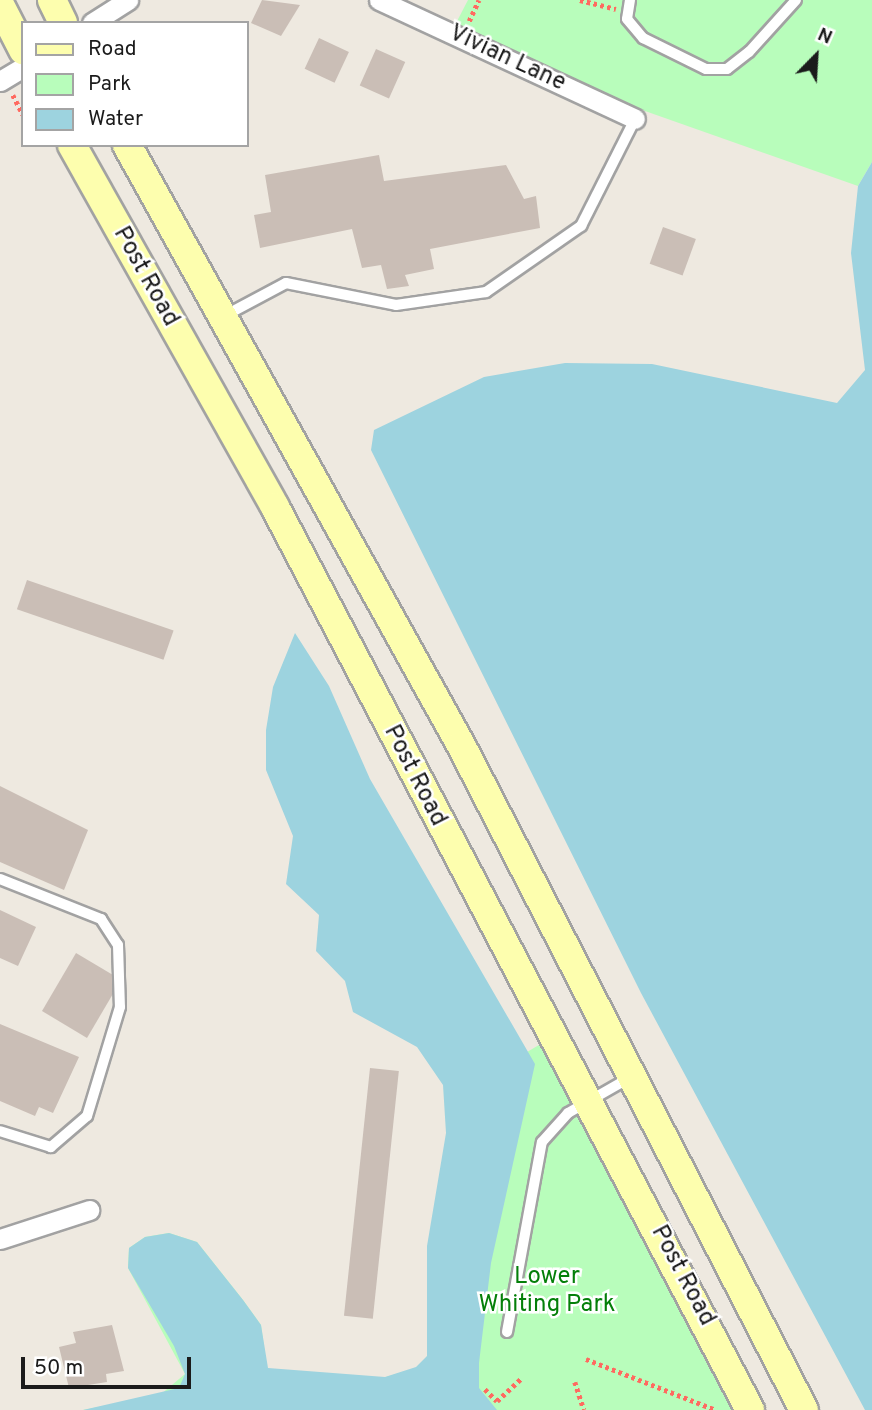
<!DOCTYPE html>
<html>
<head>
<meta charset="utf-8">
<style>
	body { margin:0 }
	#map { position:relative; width:872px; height:1410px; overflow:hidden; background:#eee9e0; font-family:Overpass,sans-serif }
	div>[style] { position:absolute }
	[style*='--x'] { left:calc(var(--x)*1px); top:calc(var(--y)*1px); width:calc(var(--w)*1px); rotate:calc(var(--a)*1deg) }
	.park>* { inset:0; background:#b8fdbb }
	.water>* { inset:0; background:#9dd3df }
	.building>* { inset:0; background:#cabeb6; transform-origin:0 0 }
	.path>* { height:4.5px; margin-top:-2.25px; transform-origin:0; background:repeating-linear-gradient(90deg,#ff6a60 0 3.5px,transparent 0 7px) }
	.roads { filter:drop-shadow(2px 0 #a2a2a2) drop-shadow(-2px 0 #a2a2a2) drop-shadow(0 2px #a2a2a2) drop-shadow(0 -2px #a2a2a2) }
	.service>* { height:10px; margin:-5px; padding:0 5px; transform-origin:5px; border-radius:5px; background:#fff }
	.minor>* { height:19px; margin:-9.5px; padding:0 9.5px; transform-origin:9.5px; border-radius:9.5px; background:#fff }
	.secondary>* { height:28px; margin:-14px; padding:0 14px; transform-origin:14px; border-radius:14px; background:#fdfeae }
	span { translate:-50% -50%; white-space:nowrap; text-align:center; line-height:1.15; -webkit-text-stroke:5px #fff; paint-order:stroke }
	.street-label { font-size:24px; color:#1b1b1b }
	.park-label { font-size:24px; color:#047f09 }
	.legend { position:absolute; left:21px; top:21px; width:228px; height:126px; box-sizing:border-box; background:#fff; border:2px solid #a4a4a4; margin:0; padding:9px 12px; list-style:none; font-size:21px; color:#1b1b1b }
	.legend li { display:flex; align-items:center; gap:14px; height:35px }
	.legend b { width:35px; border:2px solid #a4a4a4 }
	.north { position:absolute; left:781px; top:21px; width:70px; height:70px; -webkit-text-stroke:5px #fff; paint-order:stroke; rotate:24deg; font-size:19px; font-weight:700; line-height:28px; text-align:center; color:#1b1b1b }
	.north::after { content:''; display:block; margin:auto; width:24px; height:32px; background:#1b1b1b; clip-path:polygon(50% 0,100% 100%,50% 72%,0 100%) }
	.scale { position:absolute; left:21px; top:1357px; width:170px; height:32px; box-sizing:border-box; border:4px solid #1b1b1b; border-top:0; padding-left:9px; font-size:21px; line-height:24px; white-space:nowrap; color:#1b1b1b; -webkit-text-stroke:5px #fff; paint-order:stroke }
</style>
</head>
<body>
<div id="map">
	<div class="park">
		<div style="clip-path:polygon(468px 0,872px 0,872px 162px,858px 186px,645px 111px,455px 25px)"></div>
		<div style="clip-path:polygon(544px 1042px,736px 1410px,83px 1410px,160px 1395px,185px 1374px,128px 1268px,129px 1248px,145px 1237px,169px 1233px,197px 1242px,243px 1300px,261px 1325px,267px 1369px,345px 1378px,386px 1377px,417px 1368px,428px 1356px,522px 1055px)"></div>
	</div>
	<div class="water">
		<div style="clip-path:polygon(872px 162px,872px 1410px,865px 1410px,641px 993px,371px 450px,374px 430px,484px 377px,565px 363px,652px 364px,837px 403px,865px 370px,851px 253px,858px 186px)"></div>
		<div style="clip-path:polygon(295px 633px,329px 686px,370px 779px,535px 1064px,491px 1263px,479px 1363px,479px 1388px,497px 1410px,83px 1410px,179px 1388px,185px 1374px,174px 1346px,128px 1268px,129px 1248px,145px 1237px,169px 1233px,197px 1242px,243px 1300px,261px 1325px,268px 1368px,385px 1377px,416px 1367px,427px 1356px,427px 1246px,446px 1133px,443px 1085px,417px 1047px,353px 1012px,345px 981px,316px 951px,319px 915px,286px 884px,293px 836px,266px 770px,266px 730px,273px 687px)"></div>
	</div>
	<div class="building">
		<div style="clip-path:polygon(262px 0,300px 5px,281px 36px,251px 23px)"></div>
		<div style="left:319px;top:38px;width:33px;height:34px;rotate:25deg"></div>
		<div style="left:376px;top:49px;width:32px;height:40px;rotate:24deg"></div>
		<div style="clip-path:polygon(379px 155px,384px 181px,506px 165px,524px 199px,536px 196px,540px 228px,430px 249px,434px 269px,405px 275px,409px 286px,387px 289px,381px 265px,362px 268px,352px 229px,260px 248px,254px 215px,271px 212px,265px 175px)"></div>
		<div style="left:663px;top:227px;width:35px;height:39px;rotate:20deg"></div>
		<div style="left:27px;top:580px;width:155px;height:31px;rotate:19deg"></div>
		<div style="clip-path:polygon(0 786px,88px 830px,64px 890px,0 862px)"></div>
		<div style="clip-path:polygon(0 910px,36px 927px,18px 966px,0 958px)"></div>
		<div style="clip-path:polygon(76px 953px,113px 975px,117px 987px,87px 1038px,42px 1011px)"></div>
		<div style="clip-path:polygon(0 1024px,79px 1057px,53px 1113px,39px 1107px,35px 1116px,0 1101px)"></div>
		<div style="left:370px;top:1068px;width:29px;height:249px;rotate:6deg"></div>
		<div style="clip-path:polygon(112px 1325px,124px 1371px,106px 1374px,107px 1382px,69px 1388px,59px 1347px,76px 1343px,73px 1332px)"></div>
	</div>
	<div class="path">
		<div style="--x:580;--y:0;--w:37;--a:14"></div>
		<div style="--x:469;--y:21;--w:23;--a:-65"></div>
		<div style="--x:13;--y:95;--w:22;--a:63"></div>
		<div style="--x:586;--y:1359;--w:140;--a:21.4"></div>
		<div style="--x:575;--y:1382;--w:29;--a:72"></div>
		<div style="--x:485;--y:1389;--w:17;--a:45"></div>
		<div style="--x:497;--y:1401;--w:33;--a:-43"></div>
	</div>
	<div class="roads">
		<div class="service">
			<div style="--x:630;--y:0;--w:19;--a:99"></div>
			<div style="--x:627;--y:19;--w:25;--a:50"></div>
			<div style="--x:643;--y:38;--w:70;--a:26.2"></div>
			<div style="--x:706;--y:69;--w:21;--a:0"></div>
			<div style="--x:727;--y:69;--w:28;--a:-38"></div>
			<div style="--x:749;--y:52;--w:70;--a:-47.9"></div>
			<div style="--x:226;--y:315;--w:68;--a:-28.1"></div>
			<div style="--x:286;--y:283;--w:112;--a:11.3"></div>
			<div style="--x:396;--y:305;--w:91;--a:-8.2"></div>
			<div style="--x:486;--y:292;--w:116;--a:-34.8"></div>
			<div style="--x:581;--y:226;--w:120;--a:-63.2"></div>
			<div style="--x:0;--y:879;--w:109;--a:21.6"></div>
			<div style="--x:101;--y:919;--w:31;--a:57"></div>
			<div style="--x:118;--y:945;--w:62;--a:88.2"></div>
			<div style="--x:120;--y:1007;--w:114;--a:106.8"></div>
			<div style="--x:87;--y:1116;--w:48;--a:139.3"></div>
			<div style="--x:51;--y:1147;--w:53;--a:-162.6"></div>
			<div style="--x:507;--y:1332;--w:193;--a:-79.6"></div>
			<div style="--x:542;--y:1142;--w:39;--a:-48"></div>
			<div style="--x:568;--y:1113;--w:70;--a:-29.8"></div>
		</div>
		<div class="minor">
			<div style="--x:379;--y:0;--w:282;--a:24.9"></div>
			<div style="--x:92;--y:23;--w:43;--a:-32.6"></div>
			<div style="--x:0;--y:81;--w:27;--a:-31"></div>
			<div style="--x:0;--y:1239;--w:94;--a:-18"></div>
		</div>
		<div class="secondary">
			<div style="--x:52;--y:0;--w:25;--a:64"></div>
			<div style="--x:0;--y:5;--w:51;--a:62.9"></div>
			<div style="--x:72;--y:145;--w:415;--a:60.7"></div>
			<div style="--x:275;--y:507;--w:1020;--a:62.25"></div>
			<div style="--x:127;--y:145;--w:687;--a:60.9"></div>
			<div style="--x:461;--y:745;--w:748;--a:62.72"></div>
		</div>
	</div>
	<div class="street-label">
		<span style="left:507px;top:59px;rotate:25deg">Vivian Lane</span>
		<span style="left:145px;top:277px;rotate:61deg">Post Road</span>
		<span style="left:414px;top:776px;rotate:63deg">Post Road</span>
		<span style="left:682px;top:1276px;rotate:62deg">Post Road</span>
	</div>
	<div class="park-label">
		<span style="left:547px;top:1292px">Lower<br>Whiting Park</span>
	</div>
	<ul class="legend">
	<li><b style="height:9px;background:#fdfeae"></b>Road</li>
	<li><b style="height:19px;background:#b8fdbb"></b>Park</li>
	<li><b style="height:19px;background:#9dd3df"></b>Water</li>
	</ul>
	<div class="north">N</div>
	<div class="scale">50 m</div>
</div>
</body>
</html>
